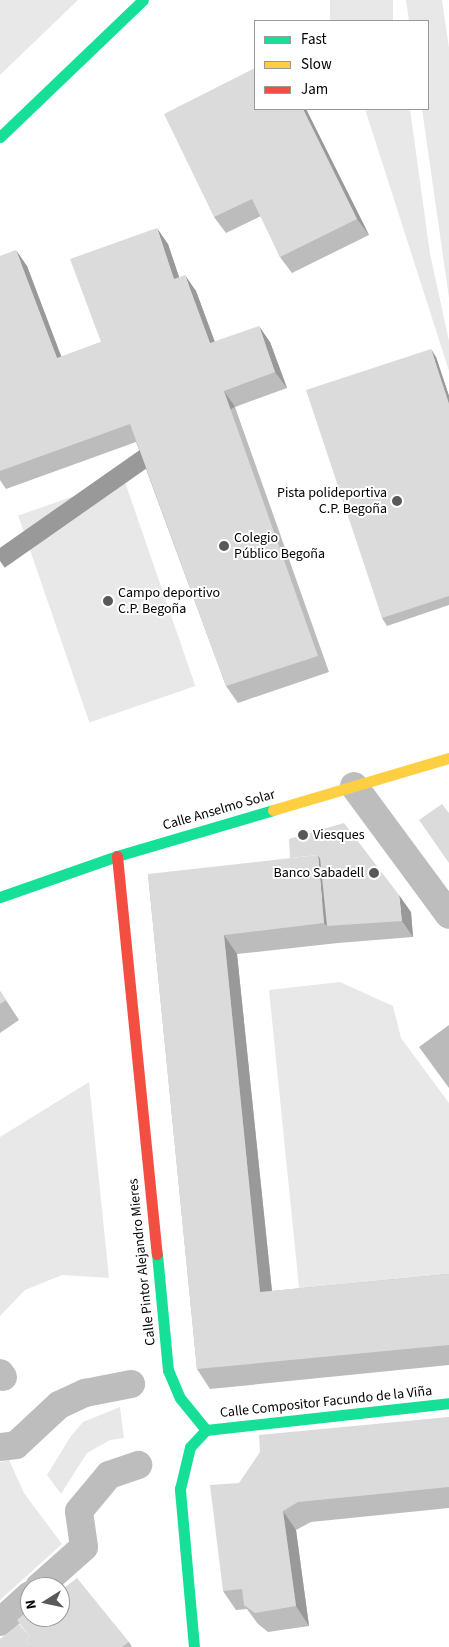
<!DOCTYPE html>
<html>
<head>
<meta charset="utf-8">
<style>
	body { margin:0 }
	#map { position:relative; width:449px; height:1647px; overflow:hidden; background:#fff; font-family:"Source Sans 3",sans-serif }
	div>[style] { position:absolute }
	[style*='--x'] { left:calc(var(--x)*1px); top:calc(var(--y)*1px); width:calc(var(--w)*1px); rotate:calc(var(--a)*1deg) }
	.green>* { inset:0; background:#e8e8e8; transform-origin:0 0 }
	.water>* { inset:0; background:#bababa }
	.street>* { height:28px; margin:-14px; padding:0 14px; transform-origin:14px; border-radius:14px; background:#bdbdbd }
	.fast>* { height:11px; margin:-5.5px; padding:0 5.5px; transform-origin:5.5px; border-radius:5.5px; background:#16e098 }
	.slow>* { height:11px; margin:-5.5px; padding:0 5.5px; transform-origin:5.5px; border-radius:5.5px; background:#ffcf43 }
	.jam>* { height:11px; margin:-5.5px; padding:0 5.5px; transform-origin:5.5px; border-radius:5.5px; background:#f24e42 }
	.wall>* { inset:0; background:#bcbcbc }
	.shaded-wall>* { inset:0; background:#999; transform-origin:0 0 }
	.building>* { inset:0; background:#dbdbdb }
	.dots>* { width:14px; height:14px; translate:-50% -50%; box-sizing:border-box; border:2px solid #fff; border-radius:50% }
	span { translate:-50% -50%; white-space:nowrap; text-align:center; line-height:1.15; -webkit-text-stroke:4px #fff; paint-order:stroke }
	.poi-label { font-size:14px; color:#000 }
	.right { translate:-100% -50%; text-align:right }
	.left { translate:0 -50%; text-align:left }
	.street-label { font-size:14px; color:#000 }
	.legend { position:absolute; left:254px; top:20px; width:175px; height:90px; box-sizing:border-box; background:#fff; border:1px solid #999; margin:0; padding:6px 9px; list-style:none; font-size:15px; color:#000 }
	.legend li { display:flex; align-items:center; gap:10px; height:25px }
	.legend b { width:25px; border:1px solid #999 }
	.north { position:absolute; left:20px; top:1577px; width:50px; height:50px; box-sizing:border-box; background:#fff; border:1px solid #999; border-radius:50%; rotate:260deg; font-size:14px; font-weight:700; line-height:20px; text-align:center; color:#000 }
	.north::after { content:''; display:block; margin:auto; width:18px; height:22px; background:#595959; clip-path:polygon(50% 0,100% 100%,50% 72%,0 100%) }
</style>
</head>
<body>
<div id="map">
	<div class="green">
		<div style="clip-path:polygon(0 0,78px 0,0 75px)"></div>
		<div style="left:330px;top:0;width:63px;height:22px"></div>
		<div style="clip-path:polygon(406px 0,442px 0,449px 48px,449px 298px,422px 109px,428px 109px,428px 21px,409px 21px)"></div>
		<div style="clip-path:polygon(365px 109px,410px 109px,430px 254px,449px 341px,449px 371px)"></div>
		<div style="left:124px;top:479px;width:219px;height:112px;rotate:71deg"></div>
		<div style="clip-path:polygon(340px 982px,393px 1006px,401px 1038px,449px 1103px,449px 1281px,300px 1297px,269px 990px)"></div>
		<div style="clip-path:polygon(89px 1082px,109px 1278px,62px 1275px,25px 1290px,0 1316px,0 1137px)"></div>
		<div style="clip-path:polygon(120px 1407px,124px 1438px,110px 1440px,87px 1453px,61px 1494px,47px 1475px,71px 1436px,83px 1422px)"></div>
		<div style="clip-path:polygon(9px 1460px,24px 1493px,62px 1544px,0 1600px,0 1462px)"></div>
	</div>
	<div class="water">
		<div style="clip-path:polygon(449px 1025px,449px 1088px,419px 1047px)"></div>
	</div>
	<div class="street">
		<div style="--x:354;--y:786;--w:160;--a:53.6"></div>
		<div style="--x:0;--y:1373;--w:5;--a:53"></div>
		<div style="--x:0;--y:1447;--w:16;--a:-7"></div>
		<div style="--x:16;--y:1445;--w:59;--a:-42.9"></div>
		<div style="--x:59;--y:1405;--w:29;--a:-25"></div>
		<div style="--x:85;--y:1393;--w:47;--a:-11.1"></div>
		<div style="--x:39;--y:1587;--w:60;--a:-41.6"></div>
		<div style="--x:84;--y:1547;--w:36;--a:-98"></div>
		<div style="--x:79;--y:1511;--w:47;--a:-50.2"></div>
		<div style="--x:109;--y:1475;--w:31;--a:-19"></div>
		<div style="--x:0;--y:1622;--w:40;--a:-42"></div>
	</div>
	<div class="fast">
		<div style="--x:0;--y:137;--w:198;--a:-43.8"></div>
		<div style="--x:0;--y:897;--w:124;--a:-19.3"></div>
		<div style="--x:117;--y:856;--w:163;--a:-16.4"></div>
		<div style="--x:157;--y:1254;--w:117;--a:84.6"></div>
		<div style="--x:168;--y:1370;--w:30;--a:67"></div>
		<div style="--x:180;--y:1398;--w:41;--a:50.9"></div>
		<div style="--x:206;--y:1430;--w:244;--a:-6.3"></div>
		<div style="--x:194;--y:1647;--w:159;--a:-95.1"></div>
		<div style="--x:180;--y:1489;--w:43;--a:-76.6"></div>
		<div style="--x:190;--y:1447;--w:23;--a:-47"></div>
	</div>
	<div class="slow">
		<div style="--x:273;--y:810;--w:184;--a:-16.5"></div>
	</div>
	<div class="jam">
		<div style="--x:117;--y:856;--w:400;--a:84.3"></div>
	</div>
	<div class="wall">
		<div style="clip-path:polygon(306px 109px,369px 235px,292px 273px,280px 257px,261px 216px,226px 233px,214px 217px)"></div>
		<div style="clip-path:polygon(168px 244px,179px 277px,196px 291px,215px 342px,270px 342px,287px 388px,235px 407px,329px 672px,238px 703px,226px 686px,136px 442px,6px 489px,0 480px,0 256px,27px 266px,61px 357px,101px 342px)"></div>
		<div style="clip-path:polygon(436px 357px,449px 396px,449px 605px,387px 626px,382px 618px)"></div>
		<div style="clip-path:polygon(148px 874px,411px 912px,413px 937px,338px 943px,237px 954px,272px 1291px,449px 1274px,449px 1365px,210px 1389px,197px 1369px)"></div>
		<div style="clip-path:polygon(0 991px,19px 1020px,0 1033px)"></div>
		<div style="clip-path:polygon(449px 1417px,449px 1508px,311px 1522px,296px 1530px,309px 1626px,268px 1632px,258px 1624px,247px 1609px,236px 1610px,223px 1591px,239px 1483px)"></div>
		<div style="clip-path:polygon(129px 1642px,132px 1647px,0 1647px)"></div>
	</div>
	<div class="shaded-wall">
		<div style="clip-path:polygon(303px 109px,306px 109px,369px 235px,357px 219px)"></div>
		<div style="clip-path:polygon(157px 228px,168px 244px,185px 295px,174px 279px)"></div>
		<div style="clip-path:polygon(16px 250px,27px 266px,68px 374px,57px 358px)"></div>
		<div style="clip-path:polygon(185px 275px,196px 291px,221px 359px,210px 343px)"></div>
		<div style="clip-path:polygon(259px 326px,270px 342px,287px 388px,275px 372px)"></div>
		<div style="clip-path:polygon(431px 349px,436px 357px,449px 396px,449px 404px)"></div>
		<div style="left:224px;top:391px;width:19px;height:281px;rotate:55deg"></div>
		<div style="clip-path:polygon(318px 855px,331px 874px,327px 926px,324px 923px)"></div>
		<div style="clip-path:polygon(399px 895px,411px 912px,413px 937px,402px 921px)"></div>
		<div style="clip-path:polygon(224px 935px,237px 954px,274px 1311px,260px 1292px)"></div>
		<div style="clip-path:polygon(283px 1511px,296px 1530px,309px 1626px,296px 1606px)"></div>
	</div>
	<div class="building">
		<div style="clip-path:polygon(255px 68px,255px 109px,303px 109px,357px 219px,280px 257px,252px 199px,214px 217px,164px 114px)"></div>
		<div style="clip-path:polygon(157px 228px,174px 279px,185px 275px,210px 343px,259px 326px,275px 372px,224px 391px,318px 656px,226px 686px,130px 424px,0 471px,0 256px,16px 250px,57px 358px,101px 342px,70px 259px)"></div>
		<div style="clip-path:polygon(431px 349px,449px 404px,449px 596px,382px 618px,306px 390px)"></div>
		<div style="clip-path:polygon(442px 804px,449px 813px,449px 863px,419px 820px)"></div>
		<div style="clip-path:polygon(344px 823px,399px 895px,402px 921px,327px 926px,320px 858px,318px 855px,290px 858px,289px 839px)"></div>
		<div style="clip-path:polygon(318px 855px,324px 923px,224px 935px,260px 1292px,449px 1274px,449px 1345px,197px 1369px,148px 874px)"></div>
		<div style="clip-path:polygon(0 992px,6px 1000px,0 1004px)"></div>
		<div style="clip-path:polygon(449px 1417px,449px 1487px,298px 1502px,283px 1511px,296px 1606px,255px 1613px,244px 1605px,242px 1589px,223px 1591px,210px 1485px,239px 1483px,260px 1452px,259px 1435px)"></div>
		<div style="clip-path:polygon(77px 1578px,129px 1642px,122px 1647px,31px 1647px,26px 1640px,30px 1637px,17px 1620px,30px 1609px,30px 1617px,60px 1617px,60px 1591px)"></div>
		<div style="clip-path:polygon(19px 1624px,30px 1637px,26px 1640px,31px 1647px,0 1647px,0 1639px)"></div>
	</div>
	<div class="dots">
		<div style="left:397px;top:501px;background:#595959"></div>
		<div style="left:224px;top:546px;background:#595959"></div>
		<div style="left:108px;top:601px;background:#595959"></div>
		<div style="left:303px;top:835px;background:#595959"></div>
		<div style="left:374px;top:873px;background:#595959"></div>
	</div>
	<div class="poi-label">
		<span class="right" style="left:387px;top:501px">Pista polideportiva<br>C.P. Begoña</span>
		<span class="left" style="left:234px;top:546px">Colegio<br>Público Begoña</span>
		<span class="left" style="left:118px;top:601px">Campo deportivo<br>C.P. Begoña</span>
		<span class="left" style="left:313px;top:835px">Viesques</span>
		<span class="right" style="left:364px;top:873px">Banco Sabadell</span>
	</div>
	<div class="street-label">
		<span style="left:219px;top:810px;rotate:-16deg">Calle Anselmo Solar</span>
		<span style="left:142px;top:1262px;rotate:-96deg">Calle Pintor Alejandro Mieres</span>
		<span style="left:326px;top:1402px;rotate:-6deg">Calle Compositor Facundo de la Viña</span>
	</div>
	<ul class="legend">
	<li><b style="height:6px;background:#16e098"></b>Fast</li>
	<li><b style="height:6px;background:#ffcf43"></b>Slow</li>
	<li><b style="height:6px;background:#f24e42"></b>Jam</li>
	</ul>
	<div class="north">N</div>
</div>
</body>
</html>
